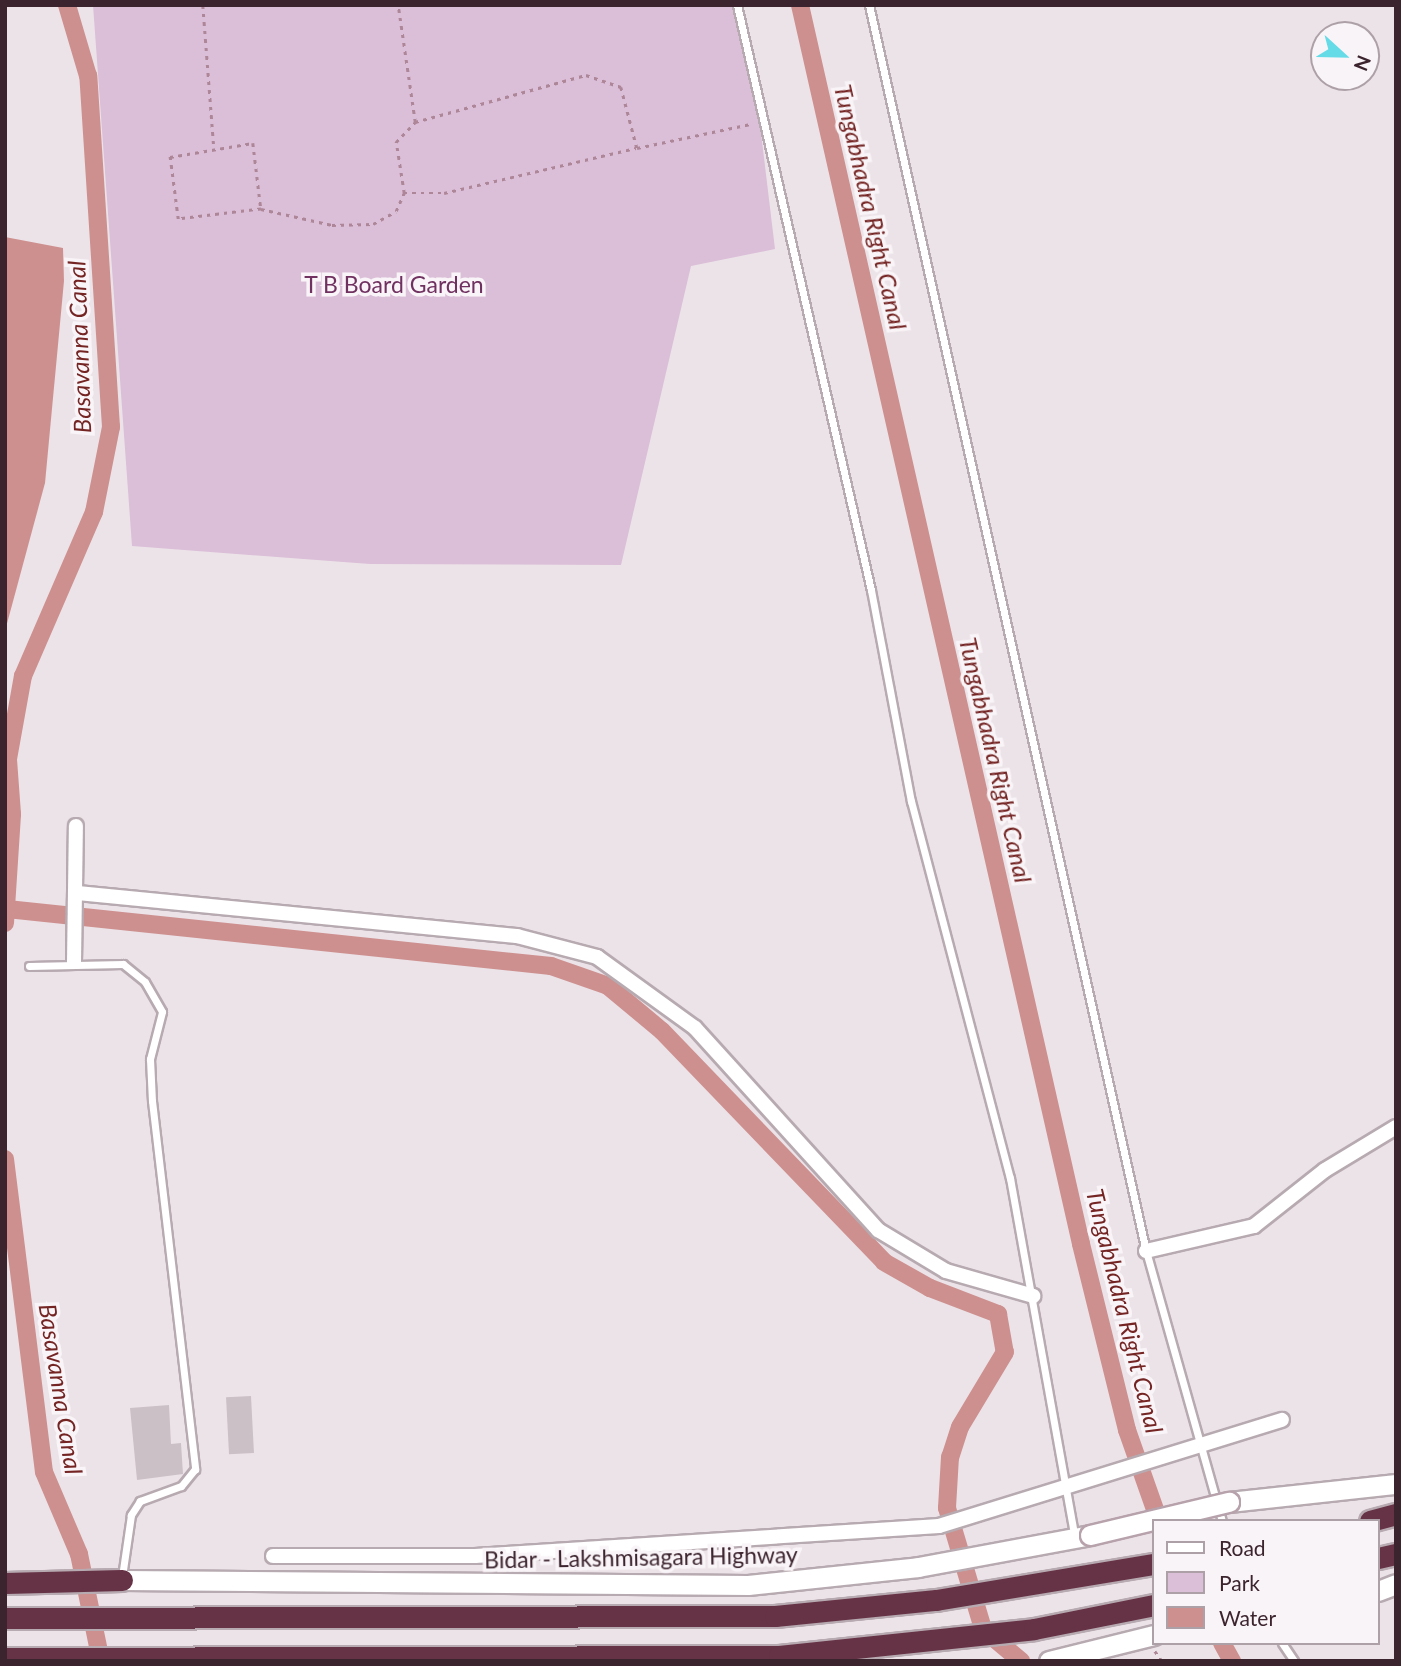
<!DOCTYPE html>
<html>
<head>
<meta charset="utf-8">
<style>
	body { margin:0 }
	#map { position:relative; width:1401px; height:1666px; overflow:hidden; background:#ece3e8; font-family:Lato,sans-serif }
	div>[style] { position:absolute }
	[style*='--x'] { left:calc(var(--x)*1px); top:calc(var(--y)*1px); width:calc(var(--w)*1px); rotate:calc(var(--a)*1deg) }
	.green>* { inset:0; background:#dbbed8 }
	.water>* { inset:0; background:#cd908f }
	.canal>* { height:18px; margin:-9px; padding:0 9px; transform-origin:9px; border-radius:9px; background:#cd908f }
	.building>* { inset:0; background:#ccc0c7; transform-origin:0 0 }
	.path>* { height:2.5px; margin-top:-1.25px; transform-origin:0; background:repeating-linear-gradient(90deg,#ad8698 0 3.5px,transparent 0 8.5px) }
	.roads { filter:drop-shadow(2px 0 #b7aab0) drop-shadow(-2px 0 #b7aab0) drop-shadow(0 2px #b7aab0) drop-shadow(0 -2px #b7aab0) }
	.lane>* { height:7px; margin:-3.5px; padding:0 3.5px; transform-origin:3.5px; border-radius:3.5px; background:#fff }
	.street>* { height:14px; margin:-7px; padding:0 7px; transform-origin:7px; border-radius:7px; background:#fff }
	.secondary>* { height:19px; margin:-9.5px; padding:0 9.5px; transform-origin:9.5px; border-radius:9.5px; background:#fff }
	.highway>* { height:21px; margin:-10.5px; padding:0 10.5px; transform-origin:10.5px; border-radius:10.5px; background:#663245 }
	.bridges { filter:drop-shadow(2px 0 #b7a2ac) drop-shadow(-2px 0 #b7a2ac) drop-shadow(0 2px #b7a2ac) drop-shadow(0 -2px #b7a2ac) }
	.secondary-bridge>* { height:19px; margin:-9.5px; padding:0 9.5px; transform-origin:9.5px; border-radius:9.5px; background:#fff }
	span { translate:-50% -50%; white-space:nowrap; text-align:center; line-height:1.15; -webkit-text-stroke:7px #f9f4f7; paint-order:stroke }
	.park-label { font-size:23px; color:#703161 }
	.street-label { font-size:23px; color:#3c242e }
	.water-label { font-size:24px; color:#742423; font-style:italic }
	.frame { position:absolute; inset:0; border:7px solid #3c242e; pointer-events:none }
	.legend { position:absolute; left:1152px; top:1519px; width:228px; height:126px; box-sizing:border-box; background:#f9f4f7; border:2px solid #ada1a7; margin:0; padding:9px 12px; list-style:none; font-size:21px; color:#3c242e }
	.legend li { display:flex; align-items:center; gap:14px; height:35px }
	.legend b { width:35px; border:2px solid #ada1a7 }
	.north { position:absolute; left:1310px; top:21px; width:70px; height:70px; box-sizing:border-box; background:#f9f4f7; border:2px solid #ada1a7; border-radius:50%; rotate:112deg; font-size:19px; font-weight:700; line-height:28px; text-align:center; color:#3c242e }
	.north::after { content:''; display:block; margin:auto; width:24px; height:32px; background:#66dbe8; clip-path:polygon(50% 0,100% 100%,50% 72%,0 100%) }
</style>
</head>
<body>
<div id="map">
	<div class="green">
		<div style="clip-path:polygon(93px 5px,732px 5px,754px 75px,775px 249px,691px 266px,621px 565px,370px 564px,132px 546px)"></div>
	</div>
	<div class="water">
		<div style="clip-path:polygon(5px 237px,63px 248px,64px 281px,45px 483px,5px 631px)"></div>
	</div>
	<div class="canal">
		<div style="--x:800;--y:5;--w:1270;--a:77.22"></div>
		<div style="--x:1081;--y:1244;--w:192;--a:76.1"></div>
		<div style="--x:1127;--y:1430;--w:96;--a:70.6"></div>
		<div style="--x:7;--y:909;--w:547;--a:5.98"></div>
		<div style="--x:551;--y:966;--w:60;--a:19.3"></div>
		<div style="--x:608;--y:986;--w:70;--a:39.8"></div>
		<div style="--x:662;--y:1031;--w:320;--a:46.1"></div>
		<div style="--x:884;--y:1262;--w:53;--a:29.5"></div>
		<div style="--x:930;--y:1288;--w:73;--a:20.9"></div>
		<div style="--x:998;--y:1314;--w:39;--a:80"></div>
		<div style="--x:1005;--y:1352;--w:87;--a:121"></div>
		<div style="--x:960;--y:1427;--w:32;--a:108"></div>
		<div style="--x:950;--y:1457;--w:51;--a:93.4"></div>
		<div style="--x:947;--y:1508;--w:126;--a:73.4"></div>
		<div style="--x:983;--y:1629;--w:50;--a:40.1"></div>
		<div style="--x:5;--y:923;--w:109;--a:-86.3"></div>
		<div style="--x:12;--y:814;--w:55;--a:-94.2"></div>
		<div style="--x:8;--y:759;--w:84;--a:-79.8"></div>
		<div style="--x:23;--y:676;--w:179;--a:-66.6"></div>
		<div style="--x:94;--y:512;--w:87;--a:-78.7"></div>
		<div style="--x:111;--y:427;--w:352;--a:-93.7"></div>
		<div style="--x:88;--y:76;--w:74;--a:-106.5"></div>
		<div style="--x:5;--y:1159;--w:315;--a:82.9"></div>
		<div style="--x:44;--y:1472;--w:89;--a:66.9"></div>
		<div style="--x:79;--y:1554;--w:109;--a:78.4"></div>
		<div style="--x:1222;--y:1643;--w:21;--a:61"></div>
	</div>
	<div class="building">
		<div style="left:251px;top:1396px;width:57px;height:25px;rotate:87deg"></div>
		<div style="clip-path:polygon(169px 1405px,171px 1444px,181px 1443px,183px 1474px,137px 1480px,130px 1408px)"></div>
	</div>
	<div class="path">
		<div style="--x:203;--y:5;--w:143;--a:85.6"></div>
		<div style="--x:415;--y:122;--w:177;--a:-15.4"></div>
		<div style="--x:586;--y:75;--w:37;--a:19"></div>
		<div style="--x:621;--y:87;--w:63;--a:75.3"></div>
		<div style="--x:637;--y:148;--w:116;--a:-11.9"></div>
		<div style="--x:253;--y:143;--w:66;--a:83.1"></div>
		<div style="--x:261;--y:209;--w:84;--a:173.1"></div>
		<div style="--x:178;--y:219;--w:63;--a:-97.4"></div>
		<div style="--x:170;--y:157;--w:84;--a:-9.6"></div>
		<div style="--x:404;--y:193;--w:40;--a:0"></div>
		<div style="--x:444;--y:193;--w:197;--a:-13.2"></div>
		<div style="--x:261;--y:209;--w:73;--a:12.7"></div>
		<div style="--x:332;--y:225;--w:41;--a:-1.4"></div>
		<div style="--x:373;--y:224;--w:26;--a:-29"></div>
		<div style="--x:396;--y:211;--w:20;--a:-66"></div>
		<div style="--x:404;--y:193;--w:52;--a:-98.9"></div>
		<div style="--x:396;--y:142;--w:28;--a:-46"></div>
		<div style="--x:415;--y:122;--w:118;--a:-98.3"></div>
		<div style="--x:1155;--y:1651;--w:12;--a:55"></div>
	</div>
	<div class="roads">
		<div class="lane">
			<div style="--x:737;--y:5;--w:600;--a:77.1"></div>
			<div style="--x:871;--y:590;--w:215;--a:79.3"></div>
			<div style="--x:911;--y:801;--w:390;--a:75.3"></div>
			<div style="--x:1010;--y:1178;--w:363;--a:79.8"></div>
			<div style="--x:869;--y:5;--w:1276;--a:77.47"></div>
			<div style="--x:1146;--y:1251;--w:280;--a:74.3"></div>
			<div style="--x:29;--y:966;--w:94;--a:-1.2"></div>
			<div style="--x:123;--y:964;--w:28;--a:39"></div>
			<div style="--x:145;--y:982;--w:34;--a:60"></div>
			<div style="--x:162;--y:1012;--w:49;--a:104.3"></div>
			<div style="--x:150;--y:1059;--w:42;--a:87.3"></div>
			<div style="--x:152;--y:1101;--w:371;--a:83.3"></div>
			<div style="--x:195;--y:1469;--w:22;--a:129"></div>
			<div style="--x:181;--y:1486;--w:44;--a:159.9"></div>
			<div style="--x:140;--y:1501;--w:17;--a:123"></div>
			<div style="--x:131;--y:1515;--w:63;--a:98.3"></div>
			<div style="--x:1282;--y:1643;--w:22;--a:56"></div>
		</div>
		<div class="street">
			<div style="--x:77;--y:893;--w:442;--a:5.6"></div>
			<div style="--x:517;--y:936;--w:83;--a:14.7"></div>
			<div style="--x:597;--y:957;--w:121;--a:35.9"></div>
			<div style="--x:695;--y:1028;--w:273;--a:47.8"></div>
			<div style="--x:878;--y:1230;--w:79;--a:31.1"></div>
			<div style="--x:946;--y:1271;--w:91;--a:16"></div>
			<div style="--x:74;--y:962;--w:136;--a:-89.2"></div>
			<div style="--x:1146;--y:1251;--w:111;--a:-13"></div>
			<div style="--x:1254;--y:1226;--w:90;--a:-38.3"></div>
			<div style="--x:1325;--y:1170;--w:83;--a:-31.2"></div>
			<div style="--x:273;--y:1556;--w:202;--a:0"></div>
			<div style="--x:475;--y:1556;--w:465;--a:-3.7"></div>
			<div style="--x:939;--y:1526;--w:359;--a:-17.2"></div>
		</div>
		<div class="secondary">
			<div style="--x:1229;--y:1502;--w:168;--a:-6.2"></div>
			<div style="--x:122;--y:1580;--w:626;--a:0.46"></div>
			<div style="--x:748;--y:1585;--w:171;--a:-6"></div>
			<div style="--x:918;--y:1567;--w:175;--a:-10.5"></div>
			<div style="--x:1378;--y:1591;--w:19;--a:-21"></div>
			<div style="--x:1049;--y:1661;--w:108;--a:-13.9"></div>
		</div>
		<div class="highway">
			<div style="--x:1370;--y:1521;--w:27;--a:-15"></div>
			<div style="--x:1378;--y:1558;--w:18;--a:-13"></div>
			<div style="--x:5;--y:1583;--w:117;--a:-1.5"></div>
			<div style="--x:5;--y:1618;--w:770;--a:-0.15"></div>
			<div style="--x:775;--y:1616;--w:162;--a:-5.7"></div>
			<div style="--x:936;--y:1600;--w:221;--a:-9.4"></div>
			<div style="--x:5;--y:1658;--w:774;--a:-0.15"></div>
			<div style="--x:779;--y:1656;--w:256;--a:-6"></div>
			<div style="--x:1034;--y:1629;--w:122;--a:-11.3"></div>
		</div>
	</div>
	<div class="bridges">
		<div class="secondary-bridge">
			<div style="--x:1090;--y:1535;--w:143;--a:-13.4"></div>
		</div>
	</div>
	<div class="park-label">
		<span style="left:394px;top:284px">T B Board Garden</span>
	</div>
	<div class="street-label">
		<span style="left:641px;top:1557px;rotate:-1deg">Bidar - Lakshmisagara Highway</span>
	</div>
	<div class="water-label">
		<span style="left:871px;top:207px;rotate:77deg">Tungabhadra Right Canal</span>
		<span style="left:79px;top:347px;rotate:-92deg">Basavanna Canal</span>
		<span style="left:996px;top:760px;rotate:77deg">Tungabhadra Right Canal</span>
		<span style="left:1125px;top:1311px;rotate:76deg">Tungabhadra Right Canal</span>
		<span style="left:61px;top:1389px;rotate:81deg">Basavanna Canal</span>
	</div>
	<div class="frame"></div>
	<ul class="legend">
	<li><b style="height:9px;background:#fff"></b>Road</li>
	<li><b style="height:19px;background:#dbbed8"></b>Park</li>
	<li><b style="height:19px;background:#cd908f"></b>Water</li>
	</ul>
	<div class="north">N</div>
</div>
</body>
</html>
